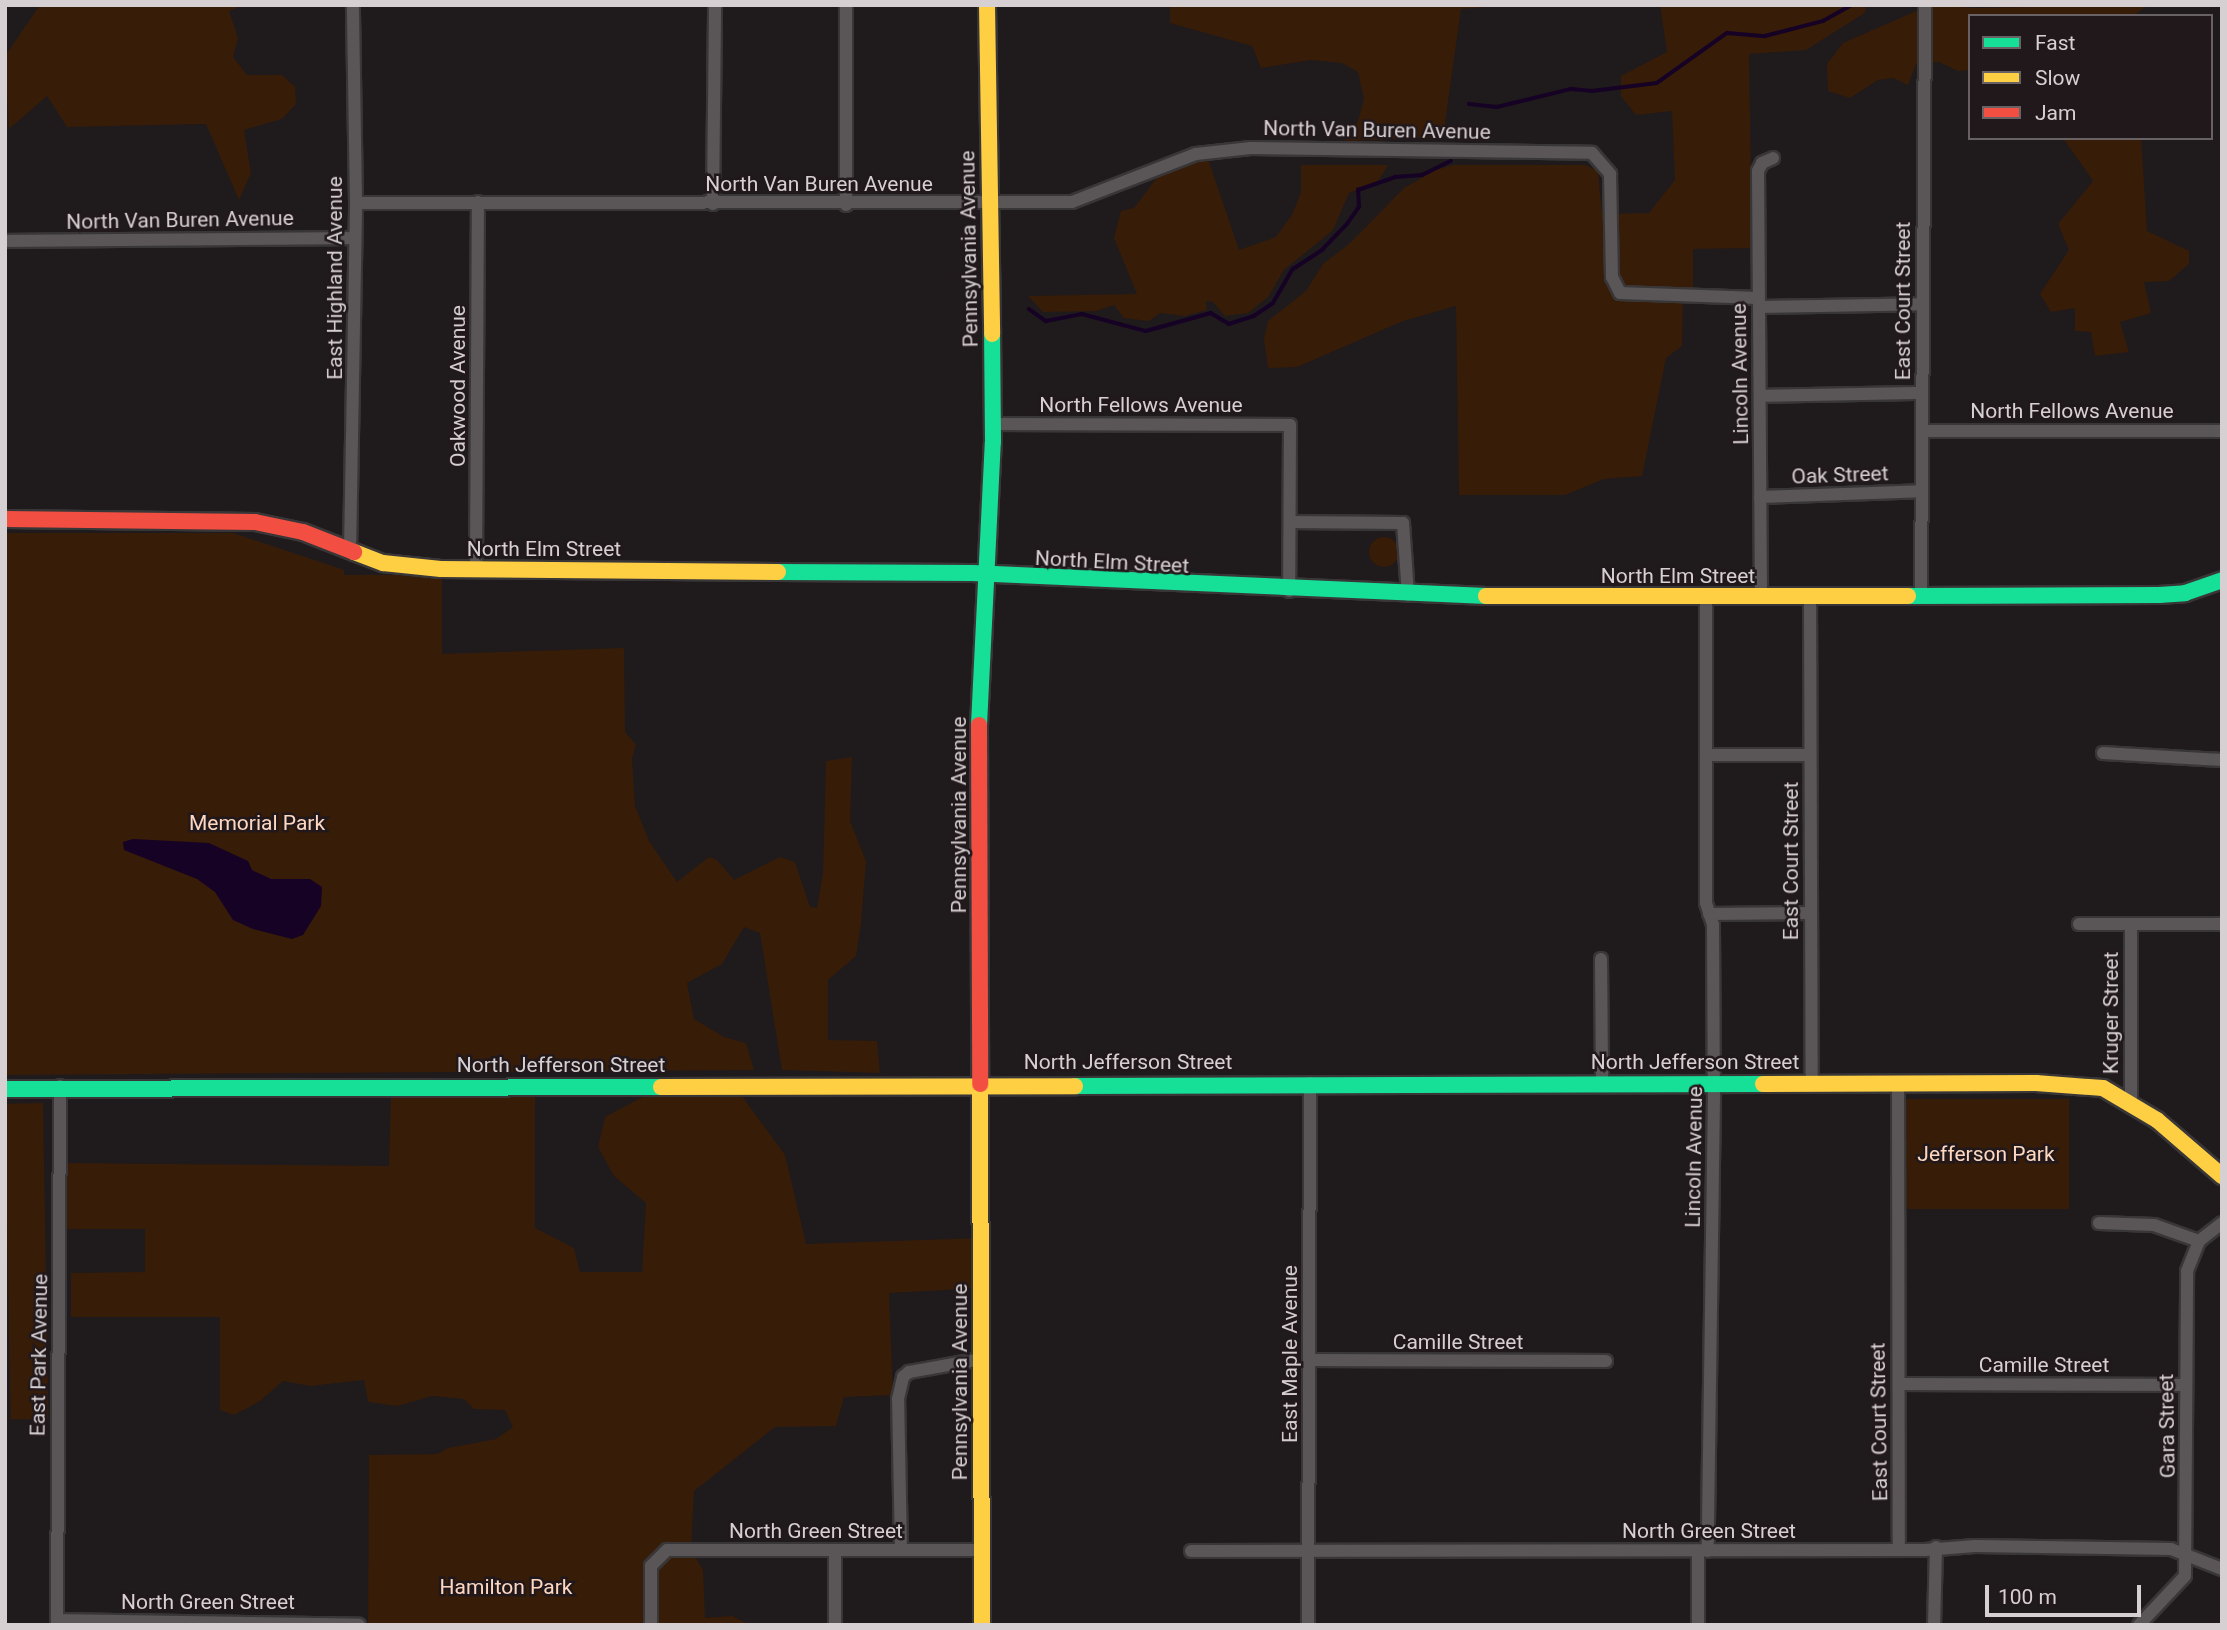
<!DOCTYPE html>
<html>
<head>
<meta charset="utf-8">
<style>
	body { margin:0 }
	#map { position:relative; width:2227px; height:1630px; overflow:hidden; background:#1f1a1c; font-family:Roboto,sans-serif }
	div>[style] { position:absolute }
	[style*='--x'] { left:calc(var(--x)*1px); top:calc(var(--y)*1px); width:calc(var(--w)*1px); rotate:calc(var(--a)*1deg) }
	.green>* { inset:0; background:#371c08; transform-origin:0 0 }
	.round { border-radius:50% }
	.water>* { inset:0; background:#160225 }
	.stream>* { height:3.5px; margin:-1.75px; padding:0 1.75px; transform-origin:1.75px; border-radius:1.75px; background:#160225 }
	.roads { filter:drop-shadow(2px 0 #393637) drop-shadow(-2px 0 #393637) drop-shadow(0 2px #393637) drop-shadow(0 -2px #393637) }
	.street>* { height:12px; margin:-6px; padding:0 6px; transform-origin:6px; border-radius:6px; background:#5a5658 }
	.fast>* { height:16px; margin:-8px; padding:0 8px; transform-origin:8px; border-radius:8px; background:#16e098 }
	.slow>* { height:16px; margin:-8px; padding:0 8px; transform-origin:8px; border-radius:8px; background:#ffcf43 }
	.jam>* { height:16px; margin:-8px; padding:0 8px; transform-origin:8px; border-radius:8px; background:#f24e42 }
	span { translate:-50% -50%; white-space:nowrap; text-align:center; line-height:1.15; -webkit-text-stroke:5px #21181b; paint-order:stroke }
	.street-label { font-size:21px; color:#d6d0d2 }
	.park-label { font-size:21px; color:#fed7c0 }
	.frame { position:absolute; inset:0; border:7px solid #d6d0d2; pointer-events:none }
	.legend { position:absolute; left:1968px; top:14px; width:245px; height:126px; box-sizing:border-box; background:#21181b; border:2px solid #696264; margin:0; padding:9px 12px; list-style:none; font-size:21px; color:#d6d0d2 }
	.legend li { display:flex; align-items:center; gap:14px; height:35px }
	.legend b { width:35px; border:2px solid #696264 }
	.scale { position:absolute; left:1985px; top:1585px; width:156px; height:32px; box-sizing:border-box; border:4px solid #d6d0d2; border-top:0; padding-left:9px; font-size:21px; line-height:24px; white-space:nowrap; color:#d6d0d2; -webkit-text-stroke:5px #21181b; paint-order:stroke }
</style>
</head>
<body>
<div id="map">
	<div class="green">
		<div style="clip-path:polygon(40px 5px,244px 5px,229px 11px,238px 38px,233px 57px,247px 75px,282px 75px,295px 87px,296px 104px,282px 119px,244px 130px,251px 173px,239px 200px,206px 124px,67px 127px,47px 96px,9px 129px,5px 56px)"></div>
		<div style="clip-path:polygon(1170px 5px,1512px 5px,1461px 9px,1443px 137px,1345px 141px,1358px 121px,1364px 99px,1358px 72px,1342px 63px,1311px 60px,1261px 68px,1252px 46px,1170px 23px)"></div>
		<div style="clip-path:polygon(1660px 5px,1865px 5px,1866px 12px,1806px 50px,1749px 54px,1752px 248px,1693px 249px,1693px 290px,1683px 291px,1682px 346px,1666px 358px,1642px 476px,1604px 479px,1565px 495px,1459px 495px,1456px 306px,1403px 321px,1297px 367px,1268px 368px,1264px 339px,1268px 321px,1306px 291px,1323px 264px,1349px 244px,1404px 188px,1436px 170px,1453px 165px,1585px 165px,1598px 171px,1602px 214px,1649px 213px,1675px 180px,1672px 111px,1636px 115px,1621px 96px,1621px 76px,1667px 52px)"></div>
		<div style="clip-path:polygon(1930px 5px,1975px 8px,2148px 5px,2133px 16px,1970px 16px,1970px 70px,1958px 71px,1939px 62px,1916px 64px,1908px 85px,1893px 78px,1878px 80px,1850px 98px,1828px 91px,1827px 64px,1843px 43px)"></div>
		<div style="clip-path:polygon(2063px 138px,2141px 138px,2147px 231px,2189px 251px,2189px 264px,2169px 281px,2144px 282px,2151px 313px,2120px 322px,2129px 352px,2095px 356px,2091px 332px,2075px 331px,2075px 308px,2051px 312px,2040px 294px,2069px 250px,2058px 224px,2093px 181px)"></div>
		<div style="clip-path:polygon(1206px 153px,1239px 250px,1276px 237px,1292px 215px,1301px 192px,1301px 165px,1388px 165px,1379px 180px,1349px 193px,1333px 230px,1284px 270px,1268px 297px,1248px 313px,1225px 316px,1213px 302px,1206px 301px,1207px 310px,1185px 316px,1160px 313px,1149px 321px,1124px 318px,1114px 305px,1096px 311px,1043px 312px,1028px 296px,1137px 294px,1114px 238px,1121px 211px,1134px 208px,1165px 167px)"></div>
		<div style="clip-path:polygon(5px 533px,233px 533px,344px 570px,344px 575px,442px 575px,442px 654px,624px 648px,625px 732px,636px 745px,632px 758px,635px 806px,649px 841px,677px 882px,709px 857px,717px 860px,734px 880px,780px 857px,795px 862px,810px 907px,817px 908px,823px 872px,826px 761px,852px 757px,850px 821px,866px 861px,861px 923px,856px 956px,828px 980px,828px 1040px,877px 1041px,880px 1073px,782px 1070px,760px 933px,744px 927px,722px 964px,687px 983px,694px 1019px,724px 1037px,746px 1043px,754px 1070px,5px 1075px)"></div>
		<div class="round" style="left:1369px;top:537px;width:30px;height:30px"></div>
		<div style="clip-path:polygon(734px 1085px,785px 1155px,806px 1244px,981px 1238px,981px 1288px,889px 1293px,893px 1395px,844px 1397px,836px 1426px,775px 1427px,694px 1491px,691px 1550px,703px 1570px,705px 1618px,733px 1616px,749px 1625px,368px 1625px,369px 1455px,437px 1454px,448px 1448px,496px 1439px,513px 1427px,505px 1410px,474px 1409px,464px 1399px,432px 1396px,397px 1406px,368px 1402px,364px 1380px,310px 1386px,283px 1381px,260px 1401px,234px 1415px,220px 1410px,220px 1317px,71px 1317px,71px 1273px,145px 1272px,145px 1229px,59px 1229px,59px 1163px,389px 1166px,391px 1086px,535px 1087px,535px 1228px,574px 1248px,580px 1272px,642px 1272px,646px 1203px,614px 1176px,598px 1147px,605px 1117px,661px 1087px)"></div>
		<div style="left:1903px;top:1099px;width:166px;height:110px"></div>
		<div style="left:43px;top:1103px;width:316px;height:38px;rotate:89deg"></div>
	</div>
	<div class="water">
		<div style="clip-path:polygon(133px 839px,209px 843px,248px 861px,252px 870px,271px 879px,310px 879px,322px 887px,321px 906px,303px 935px,292px 939px,253px 929px,233px 920px,215px 892px,197px 879px,124px 850px,123px 842px)"></div>
	</div>
	<div class="stream">
		<div style="--x:1469;--y:104;--w:28;--a:6"></div>
		<div style="--x:1497;--y:107;--w:76;--a:-13.7"></div>
		<div style="--x:1571;--y:89;--w:21;--a:5"></div>
		<div style="--x:1592;--y:91;--w:65;--a:-7"></div>
		<div style="--x:1657;--y:83;--w:86;--a:-35.5"></div>
		<div style="--x:1727;--y:33;--w:38;--a:5"></div>
		<div style="--x:1765;--y:36;--w:60;--a:-14.5"></div>
		<div style="--x:1823;--y:21;--w:33;--a:-29"></div>
		<div style="--x:1029;--y:309;--w:21;--a:35"></div>
		<div style="--x:1046;--y:321;--w:37;--a:-11"></div>
		<div style="--x:1082;--y:314;--w:66;--a:14.9"></div>
		<div style="--x:1146;--y:331;--w:67;--a:-15.5"></div>
		<div style="--x:1211;--y:313;--w:21;--a:31"></div>
		<div style="--x:1229;--y:324;--w:26;--a:-18"></div>
		<div style="--x:1254;--y:316;--w:23;--a:-34"></div>
		<div style="--x:1273;--y:303;--w:39;--a:-60"></div>
		<div style="--x:1293;--y:269;--w:35;--a:-33"></div>
		<div style="--x:1322;--y:250;--w:36;--a:-46"></div>
		<div style="--x:1347;--y:224;--w:21;--a:-55"></div>
		<div style="--x:1359;--y:207;--w:17;--a:-93"></div>
		<div style="--x:1358;--y:190;--w:39;--a:-19"></div>
		<div style="--x:1395;--y:177;--w:27;--a:-4"></div>
		<div style="--x:1422;--y:175;--w:32;--a:-26"></div>
	</div>
	<div class="roads">
		<div class="street">
			<div style="--x:356;--y:203;--w:716;--a:-0.08"></div>
			<div style="--x:1072;--y:202;--w:133;--a:-21.2"></div>
			<div style="--x:1196;--y:154;--w:55;--a:-6.2"></div>
			<div style="--x:1251;--y:148;--w:341;--a:0.8"></div>
			<div style="--x:1592;--y:153;--w:28;--a:49"></div>
			<div style="--x:1610;--y:174;--w:103;--a:88.9"></div>
			<div style="--x:1612;--y:277;--w:18;--a:63"></div>
			<div style="--x:1620;--y:293;--w:138;--a:2.1"></div>
			<div style="--x:713;--y:204;--w:199;--a:-89.4"></div>
			<div style="--x:846;--y:205;--w:200;--a:-90"></div>
			<div style="--x:5;--y:241;--w:350;--a:-0.5"></div>
			<div style="--x:1759;--y:307;--w:164;--a:-1"></div>
			<div style="--x:1760;--y:396;--w:162;--a:-1.1"></div>
			<div style="--x:993;--y:424;--w:297;--a:0.2"></div>
			<div style="--x:1290;--y:425;--w:166;--a:90.3"></div>
			<div style="--x:1922;--y:431;--w:300;--a:0"></div>
			<div style="--x:1760;--y:497;--w:161;--a:-2.1"></div>
			<div style="--x:1290;--y:522;--w:113;--a:0.5"></div>
			<div style="--x:1403;--y:523;--w:72;--a:86"></div>
			<div style="--x:350;--y:552;--w:349;--a:-89"></div>
			<div style="--x:356;--y:203;--w:198;--a:-90.9"></div>
			<div style="--x:476;--y:569;--w:367;--a:-89.7"></div>
			<div style="--x:1706;--y:597;--w:306;--a:90"></div>
			<div style="--x:1706;--y:903;--w:23;--a:72"></div>
			<div style="--x:1713;--y:925;--w:170;--a:89.7"></div>
			<div style="--x:1714;--y:1095;--w:456;--a:90.8"></div>
			<div style="--x:1810;--y:597;--w:486;--a:89.8"></div>
			<div style="--x:1921;--y:597;--w:592;--a:-89.61"></div>
			<div style="--x:1761;--y:598;--w:427;--a:-90.4"></div>
			<div style="--x:1758;--y:171;--w:9;--a:-63"></div>
			<div style="--x:1762;--y:163;--w:12;--a:-24"></div>
			<div style="--x:2103;--y:753;--w:119;--a:3.4"></div>
			<div style="--x:1706;--y:755;--w:104;--a:0"></div>
			<div style="--x:1709;--y:914;--w:102;--a:-0.6"></div>
			<div style="--x:2079;--y:924;--w:143;--a:0"></div>
			<div style="--x:2131;--y:924;--w:179;--a:90"></div>
			<div style="--x:1601;--y:959;--w:124;--a:89.5"></div>
			<div style="--x:1898;--y:1083;--w:467;--a:89.9"></div>
			<div style="--x:2099;--y:1223;--w:55;--a:2.1"></div>
			<div style="--x:2154;--y:1225;--w:48;--a:19.6"></div>
			<div style="--x:1309;--y:1360;--w:297;--a:0.2"></div>
			<div style="--x:1901;--y:1384;--w:285;--a:0.2"></div>
			<div style="--x:835;--y:1550;--w:75;--a:90"></div>
			<div style="--x:901;--y:1550;--w:151;--a:-91.1"></div>
			<div style="--x:898;--y:1399;--w:23;--a:-77"></div>
			<div style="--x:903;--y:1377;--w:8;--a:-40"></div>
			<div style="--x:909;--y:1372;--w:73;--a:-10.2"></div>
			<div style="--x:1191;--y:1551;--w:734;--a:-0.08"></div>
			<div style="--x:1925;--y:1550;--w:50;--a:-4.6"></div>
			<div style="--x:1975;--y:1546;--w:196;--a:0.9"></div>
			<div style="--x:2171;--y:1549;--w:55;--a:21.4"></div>
			<div style="--x:57;--y:1620;--w:302;--a:0.9"></div>
			<div style="--x:57;--y:1625;--w:539;--a:-89.68"></div>
			<div style="--x:651;--y:1625;--w:59;--a:-90"></div>
			<div style="--x:651;--y:1566;--w:23;--a:-45"></div>
			<div style="--x:667;--y:1550;--w:314;--a:0"></div>
			<div style="--x:1308;--y:1625;--w:542;--a:-89.79"></div>
			<div style="--x:1698;--y:1625;--w:74;--a:-90"></div>
			<div style="--x:1934;--y:1625;--w:78;--a:-88.5"></div>
			<div style="--x:2139;--y:1625;--w:67;--a:-46.8"></div>
			<div style="--x:2185;--y:1576;--w:305;--a:-89.6"></div>
			<div style="--x:2187;--y:1271;--w:32;--a:-68"></div>
			<div style="--x:2199;--y:1241;--w:29;--a:-38"></div>
		</div>
		<div class="fast">
			<div style="--x:778;--y:572;--w:194;--a:0.3"></div>
			<div style="--x:972;--y:573;--w:515;--a:2.56"></div>
			<div style="--x:1908;--y:596;--w:251;--a:-0.2"></div>
			<div style="--x:2159;--y:595;--w:26;--a:-4"></div>
			<div style="--x:2185;--y:593;--w:39;--a:-19"></div>
			<div style="--x:979;--y:725;--w:283;--a:-87.2"></div>
			<div style="--x:993;--y:442;--w:108;--a:-90.5"></div>
			<div style="--x:1075;--y:1086;--w:688;--a:-0.17"></div>
			<div style="--x:5;--y:1089;--w:656;--a:-0.17"></div>
		</div>
		<div class="slow">
			<div style="--x:987;--y:5;--w:329;--a:89.1"></div>
			<div style="--x:354;--y:552;--w:31;--a:21"></div>
			<div style="--x:383;--y:563;--w:58;--a:5.9"></div>
			<div style="--x:441;--y:569;--w:337;--a:0.5"></div>
			<div style="--x:1486;--y:596;--w:422;--a:0"></div>
			<div style="--x:980;--y:1084;--w:541;--a:89.79"></div>
			<div style="--x:1763;--y:1084;--w:273;--a:-0.2"></div>
			<div style="--x:2036;--y:1083;--w:67;--a:4.3"></div>
			<div style="--x:2103;--y:1088;--w:63;--a:30.7"></div>
			<div style="--x:2157;--y:1120;--w:86;--a:40.7"></div>
			<div style="--x:661;--y:1087;--w:414;--a:-0.1"></div>
		</div>
		<div class="jam">
			<div style="--x:5;--y:519;--w:250;--a:0.7"></div>
			<div style="--x:255;--y:522;--w:49;--a:11.8"></div>
			<div style="--x:303;--y:532;--w:55;--a:21.4"></div>
			<div style="--x:979;--y:725;--w:359;--a:89.8"></div>
		</div>
	</div>
	<div class="street-label">
		<span style="left:1377px;top:130px;rotate:1deg">North Van Buren Avenue</span>
		<span style="left:819px;top:184px">North Van Buren Avenue</span>
		<span style="left:180px;top:220px;rotate:-1deg">North Van Buren Avenue</span>
		<span style="left:969px;top:249px;rotate:-91deg">Pennsylvania Avenue</span>
		<span style="left:335px;top:278px;rotate:-90deg">East Highland Avenue</span>
		<span style="left:1903px;top:301px;rotate:-90deg">East Court Street</span>
		<span style="left:1740px;top:374px;rotate:-91deg">Lincoln Avenue</span>
		<span style="left:458px;top:386px;rotate:-90deg">Oakwood Avenue</span>
		<span style="left:1141px;top:405px">North Fellows Avenue</span>
		<span style="left:2072px;top:411px">North Fellows Avenue</span>
		<span style="left:1840px;top:475px;rotate:-2deg">Oak Street</span>
		<span style="left:544px;top:549px">North Elm Street</span>
		<span style="left:1112px;top:562px;rotate:3deg">North Elm Street</span>
		<span style="left:1678px;top:576px">North Elm Street</span>
		<span style="left:959px;top:815px;rotate:-90deg">Pennsylvania Avenue</span>
		<span style="left:1791px;top:861px;rotate:-90deg">East Court Street</span>
		<span style="left:2111px;top:1013px;rotate:-90deg">Kruger Street</span>
		<span style="left:1128px;top:1062px">North Jefferson Street</span>
		<span style="left:1695px;top:1062px">North Jefferson Street</span>
		<span style="left:561px;top:1065px">North Jefferson Street</span>
		<span style="left:1694px;top:1157px;rotate:-89deg">Lincoln Avenue</span>
		<span style="left:1458px;top:1342px">Camille Street</span>
		<span style="left:1290px;top:1354px;rotate:-90deg">East Maple Avenue</span>
		<span style="left:39px;top:1355px;rotate:-89deg">East Park Avenue</span>
		<span style="left:2044px;top:1365px">Camille Street</span>
		<span style="left:960px;top:1382px;rotate:-90deg">Pennsylvania Avenue</span>
		<span style="left:1879px;top:1422px;rotate:-91deg">East Court Street</span>
		<span style="left:2167px;top:1426px;rotate:-91deg">Gara Street</span>
		<span style="left:816px;top:1531px">North Green Street</span>
		<span style="left:1709px;top:1531px">North Green Street</span>
		<span style="left:208px;top:1602px">North Green Street</span>
	</div>
	<div class="park-label">
		<span style="left:257px;top:823px">Memorial Park</span>
		<span style="left:1986px;top:1154px">Jefferson Park</span>
		<span style="left:506px;top:1587px">Hamilton Park</span>
	</div>
	<div class="frame"></div>
	<ul class="legend">
	<li><b style="height:9px;background:#16e098"></b>Fast</li>
	<li><b style="height:9px;background:#ffcf43"></b>Slow</li>
	<li><b style="height:9px;background:#f24e42"></b>Jam</li>
	</ul>
	<div class="scale">100 m</div>
</div>
</body>
</html>
